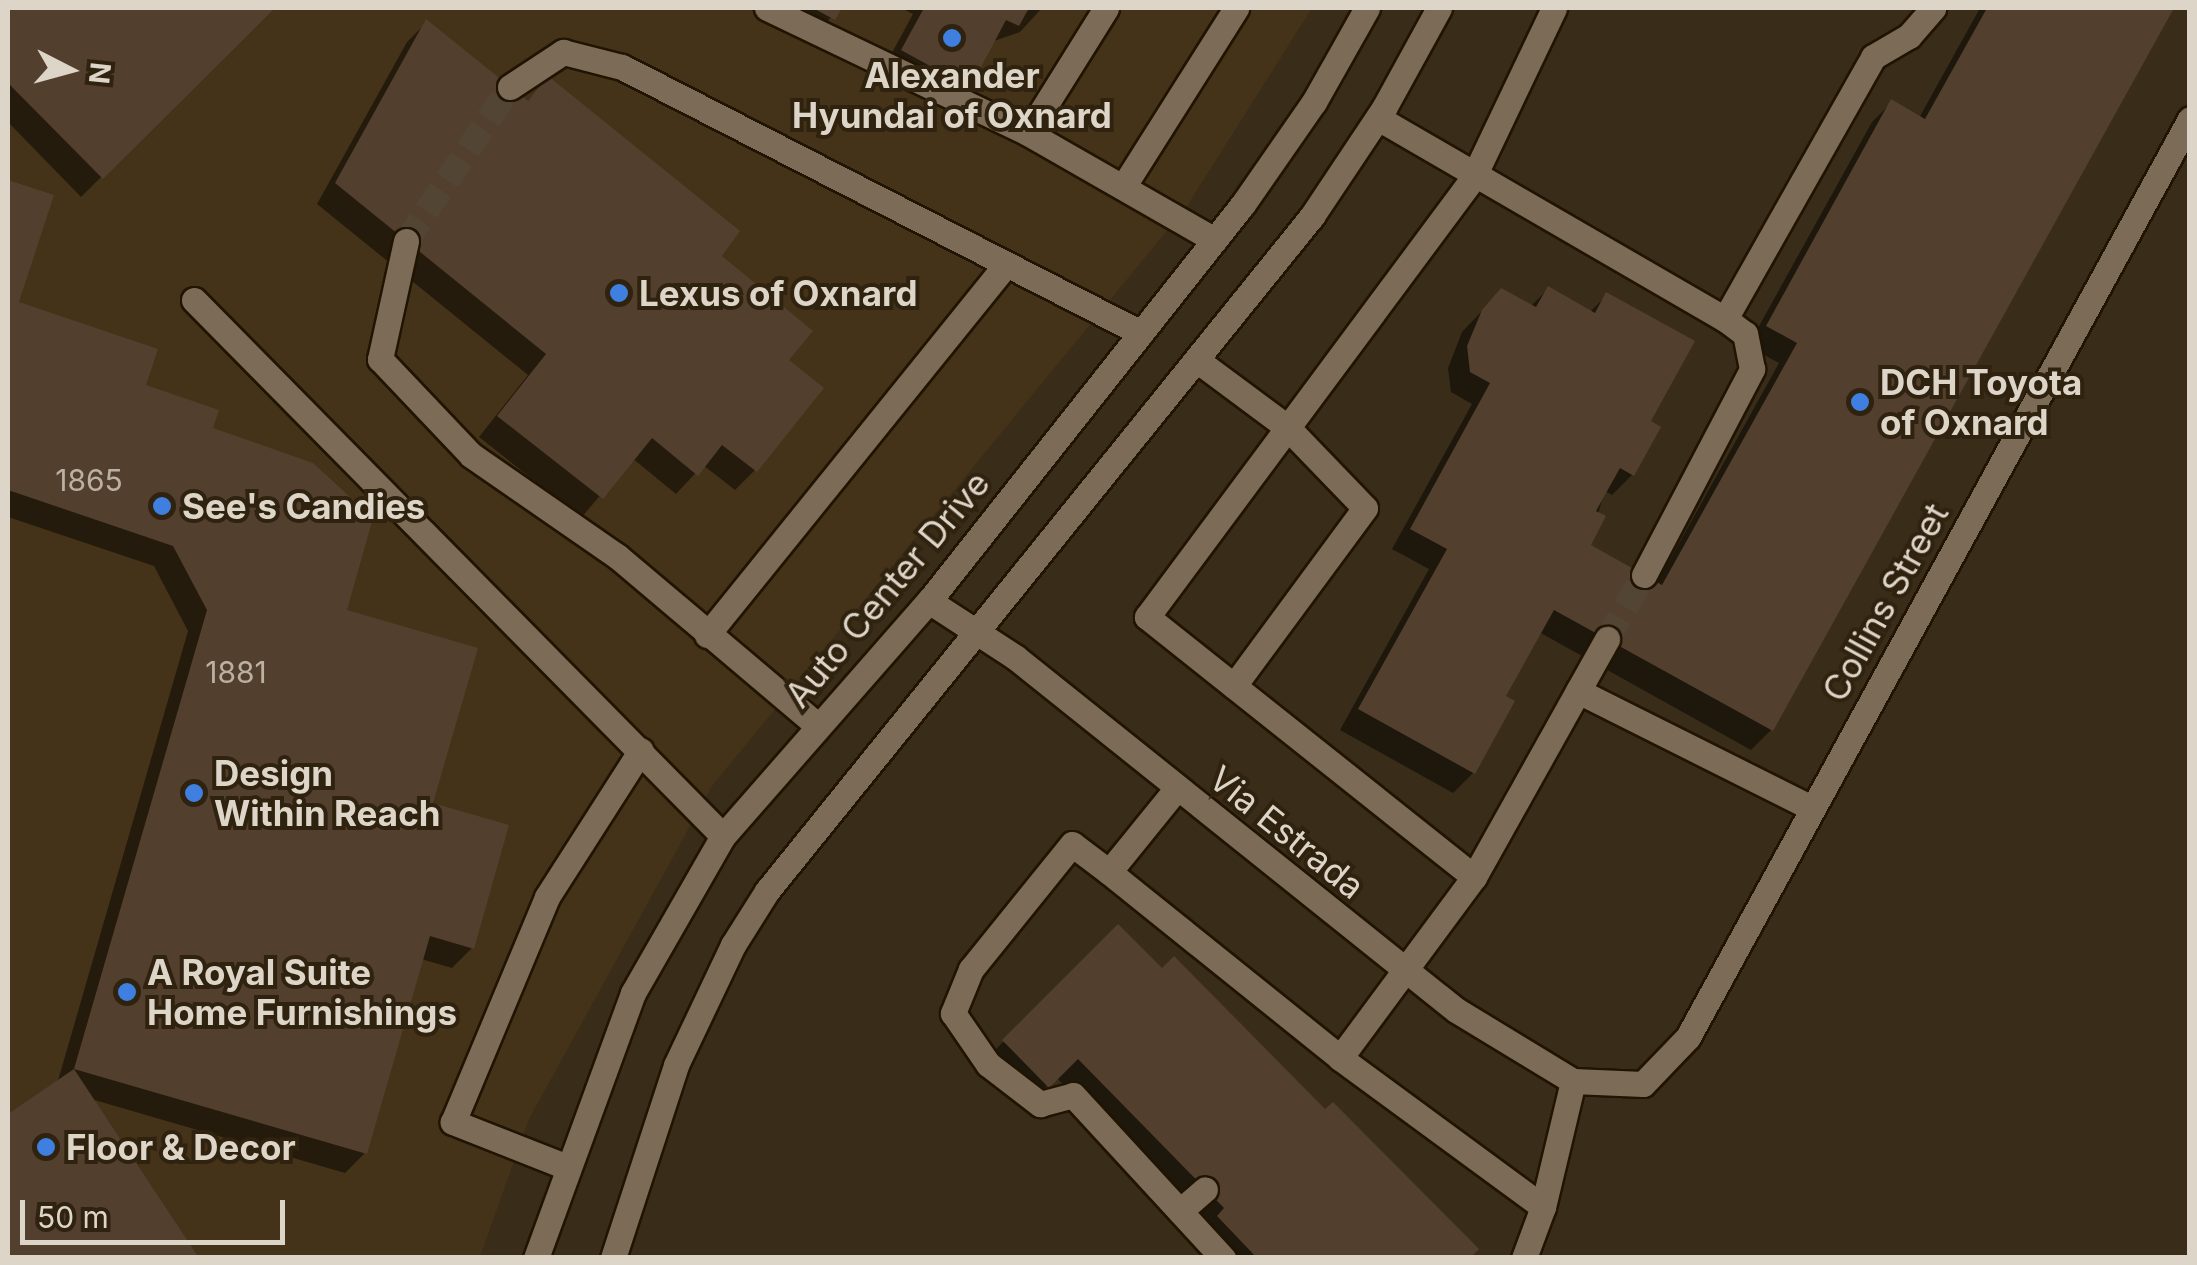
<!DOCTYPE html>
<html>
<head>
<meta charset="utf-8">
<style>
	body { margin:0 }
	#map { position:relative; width:2197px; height:1265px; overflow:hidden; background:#392c18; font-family:Inter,sans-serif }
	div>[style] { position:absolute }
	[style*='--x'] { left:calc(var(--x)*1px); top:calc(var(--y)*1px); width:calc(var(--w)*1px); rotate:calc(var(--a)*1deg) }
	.built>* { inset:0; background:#443318 }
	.shadow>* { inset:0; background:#0007 }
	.building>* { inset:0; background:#523f2e }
	.minor-tunnel>* { height:25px; margin-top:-12.5px; transform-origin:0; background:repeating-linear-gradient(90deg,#524533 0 25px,transparent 0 37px) }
	.roads { filter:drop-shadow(2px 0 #201402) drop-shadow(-2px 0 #201402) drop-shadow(0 2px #201402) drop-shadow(0 -2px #201402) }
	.minor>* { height:25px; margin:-12.5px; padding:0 12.5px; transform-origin:12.5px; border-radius:12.5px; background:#7c6c57 }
	.dots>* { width:28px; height:28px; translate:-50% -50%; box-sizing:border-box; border:5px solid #2f220e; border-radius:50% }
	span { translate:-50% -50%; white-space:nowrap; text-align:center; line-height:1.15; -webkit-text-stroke:8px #2f220e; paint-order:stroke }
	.number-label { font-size:30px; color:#bbb0a2 }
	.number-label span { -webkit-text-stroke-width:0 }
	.poi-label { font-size:35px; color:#ded5c9; font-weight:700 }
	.left { translate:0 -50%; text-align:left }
	.street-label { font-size:35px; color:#ded5c9 }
	.frame { position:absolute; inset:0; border:10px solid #ded5c9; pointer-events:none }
	.north { position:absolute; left:20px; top:20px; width:100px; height:100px; -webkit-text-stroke:8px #2f220e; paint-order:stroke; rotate:96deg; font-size:28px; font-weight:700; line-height:40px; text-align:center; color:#ded5c9 }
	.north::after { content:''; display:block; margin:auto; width:35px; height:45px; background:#ded5c9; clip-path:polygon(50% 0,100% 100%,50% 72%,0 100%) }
	.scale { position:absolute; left:20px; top:1200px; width:265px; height:45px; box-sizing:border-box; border:5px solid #ded5c9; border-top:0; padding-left:12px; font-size:30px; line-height:35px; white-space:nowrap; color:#ded5c9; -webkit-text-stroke:8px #2f220e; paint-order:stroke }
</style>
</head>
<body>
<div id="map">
	<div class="built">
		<div style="clip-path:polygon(8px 8px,1312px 8px,1187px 206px,712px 786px,529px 1119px,480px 1257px,8px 1257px)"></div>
	</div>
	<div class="shadow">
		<div style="clip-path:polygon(8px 8px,271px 8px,81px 197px,8px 122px)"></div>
		<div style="clip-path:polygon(759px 8px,839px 8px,813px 38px)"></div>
		<div style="clip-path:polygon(901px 8px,1042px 8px,1020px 32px,991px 42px,968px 86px,948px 106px,882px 71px,913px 14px)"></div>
		<div style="clip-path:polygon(1980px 8px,2171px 8px,1771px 730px,1751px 750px,1539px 632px,1503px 697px,1511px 702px,1473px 773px,1453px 793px,1340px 730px,1429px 569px,1392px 549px,1472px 404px,1451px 392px,1448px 368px,1462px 332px,1501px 291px,1530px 307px,1548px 289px,1589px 313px,1607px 295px,1647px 422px,1658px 428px,1632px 475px,1612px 495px,1605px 491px,1588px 546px,1656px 585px,1779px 363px,1748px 346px,1872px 122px,1892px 102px,1919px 118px)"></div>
		<div style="clip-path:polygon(426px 23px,526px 103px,549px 79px,718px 257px,785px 360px,755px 470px,735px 490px,703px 465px,676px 494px,632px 458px,581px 518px,479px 437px,528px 375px,317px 204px,407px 42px)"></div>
		<div style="clip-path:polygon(8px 182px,51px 197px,16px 304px,210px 430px,344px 611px,430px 805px,472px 948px,452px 968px,421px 959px,365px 1153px,345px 1173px,91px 1099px,196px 1258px,8px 1258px,8px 1117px,57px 1084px,188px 631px,154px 566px,8px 517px)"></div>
		<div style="clip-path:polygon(1118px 928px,1466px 1258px,1218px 1258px,1206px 1230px,1056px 1077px,1027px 1106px,984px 1061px)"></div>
	</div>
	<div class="building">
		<div style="clip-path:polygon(8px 8px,275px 8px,103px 179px,8px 83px)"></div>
		<div style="clip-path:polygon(813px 8px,842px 8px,835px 20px)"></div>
		<div style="clip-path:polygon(924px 8px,1029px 8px,1019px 26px,1006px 20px,970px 88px,901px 50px)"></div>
		<div style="clip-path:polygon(1987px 8px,2174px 8px,1773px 731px,1554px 610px,1506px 696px,1515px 701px,1475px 774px,1358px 709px,1447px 549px,1410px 529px,1490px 383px,1470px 372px,1467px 346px,1482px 310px,1501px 288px,1536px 307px,1548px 286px,1595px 313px,1606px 292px,1695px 341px,1651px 421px,1661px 427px,1634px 476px,1620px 468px,1596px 511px,1606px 516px,1591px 545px,1662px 585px,1797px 343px,1766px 326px,1891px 99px,1925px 119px)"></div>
		<div style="clip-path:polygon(426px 19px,528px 101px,548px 76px,740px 231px,722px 256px,813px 331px,789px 360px,824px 388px,757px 472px,722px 445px,698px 476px,652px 438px,603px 499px,497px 416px,546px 354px,335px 183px)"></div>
		<div style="clip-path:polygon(8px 180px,54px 195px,19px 302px,158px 349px,146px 385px,219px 410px,213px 428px,313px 463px,373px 518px,347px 610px,478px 648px,433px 803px,509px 825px,474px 949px,430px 936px,367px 1154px,74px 1069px,207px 610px,173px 546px,8px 490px)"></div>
		<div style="clip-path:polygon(1118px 924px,1162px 968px,1174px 956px,1325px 1109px,1333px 1102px,1479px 1249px,1470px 1258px,1257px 1258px,1217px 1216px,1224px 1208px,1078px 1059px,1049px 1088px,1002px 1040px)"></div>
		<div style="clip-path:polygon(74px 1069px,199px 1258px,8px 1258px,8px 1114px)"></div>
	</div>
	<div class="minor-tunnel">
		<div style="--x:406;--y:241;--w:186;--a:-56"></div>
		<div style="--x:1607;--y:639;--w:74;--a:-60"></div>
	</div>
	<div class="roads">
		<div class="minor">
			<div style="--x:767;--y:8;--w:289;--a:25.6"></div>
			<div style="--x:1028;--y:133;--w:215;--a:29.8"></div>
			<div style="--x:510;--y:87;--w:64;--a:-33.4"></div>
			<div style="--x:563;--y:52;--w:61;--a:14.3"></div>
			<div style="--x:622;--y:67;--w:583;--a:27.14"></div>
			<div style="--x:1378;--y:118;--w:401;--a:30.1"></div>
			<div style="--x:1725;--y:319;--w:301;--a:-60.5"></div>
			<div style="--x:1873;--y:57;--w:42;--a:-30.3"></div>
			<div style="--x:1909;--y:36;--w:37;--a:-49"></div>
			<div style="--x:1028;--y:133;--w:147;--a:-58"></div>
			<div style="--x:1123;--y:187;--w:212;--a:-57.7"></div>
			<div style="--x:406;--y:241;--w:121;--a:102.4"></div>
			<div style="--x:380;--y:359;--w:132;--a:46.5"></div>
			<div style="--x:471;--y:455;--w:178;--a:34.7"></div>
			<div style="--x:617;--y:556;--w:262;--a:40.2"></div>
			<div style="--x:194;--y:300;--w:753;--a:45.38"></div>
			<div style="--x:1198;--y:361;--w:111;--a:36.6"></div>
			<div style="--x:1287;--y:427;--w:112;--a:46.1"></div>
			<div style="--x:1365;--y:508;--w:221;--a:126.4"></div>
			<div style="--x:1644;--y:575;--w:233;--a:-62.3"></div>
			<div style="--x:1752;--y:369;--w:36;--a:-101"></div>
			<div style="--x:1745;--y:334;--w:25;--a:-143"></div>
			<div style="--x:929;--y:601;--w:103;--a:33.1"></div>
			<div style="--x:1015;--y:657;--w:565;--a:38.68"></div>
			<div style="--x:1456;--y:1010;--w:137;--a:31.3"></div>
			<div style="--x:1573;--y:1081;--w:70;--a:2.5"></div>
			<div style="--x:1643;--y:1084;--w:65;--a:-46.2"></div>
			<div style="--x:1688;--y:1037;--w:1046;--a:-61.33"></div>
			<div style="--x:707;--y:635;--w:476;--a:-51.1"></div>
			<div style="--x:1578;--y:691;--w:262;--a:26.6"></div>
			<div style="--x:1177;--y:788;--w:108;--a:129"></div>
			<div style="--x:1109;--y:872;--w:46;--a:-142.9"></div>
			<div style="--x:1072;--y:844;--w:161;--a:128.9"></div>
			<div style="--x:971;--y:969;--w:48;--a:112.2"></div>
			<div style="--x:953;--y:1013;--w:62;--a:55.5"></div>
			<div style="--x:988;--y:1064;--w:66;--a:37.6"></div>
			<div style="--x:1040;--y:1104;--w:34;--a:-15"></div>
			<div style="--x:1073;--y:1095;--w:222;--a:47.4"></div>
			<div style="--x:1109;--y:872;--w:297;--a:38.8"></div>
			<div style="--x:1474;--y:877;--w:273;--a:-60.8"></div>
			<div style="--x:567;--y:1167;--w:123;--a:-158.5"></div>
			<div style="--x:453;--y:1122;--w:244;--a:-67.3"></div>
			<div style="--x:547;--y:897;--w:174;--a:-57.4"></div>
			<div style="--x:1543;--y:1207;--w:130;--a:-76.6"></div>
			<div style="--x:1180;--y:1211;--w:33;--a:-41"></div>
			<div style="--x:536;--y:1258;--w:282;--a:-69.9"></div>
			<div style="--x:633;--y:993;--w:181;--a:-60.2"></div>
			<div style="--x:723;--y:836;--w:313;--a:-48.8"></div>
			<div style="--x:929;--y:601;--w:506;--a:-51.66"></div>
			<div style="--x:1243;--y:204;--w:124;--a:-55.2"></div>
			<div style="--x:1314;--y:102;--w:108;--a:-60.6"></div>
			<div style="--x:613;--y:1258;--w:203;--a:-71.9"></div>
			<div style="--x:676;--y:1065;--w:133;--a:-64.6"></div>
			<div style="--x:733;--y:945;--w:64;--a:-57.8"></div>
			<div style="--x:767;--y:891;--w:868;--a:-51.08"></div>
			<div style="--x:1312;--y:216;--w:130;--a:-56.3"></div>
			<div style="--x:1384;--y:108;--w:114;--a:-61.2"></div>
			<div style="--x:1524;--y:1258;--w:54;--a:-69.6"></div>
			<div style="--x:1543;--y:1207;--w:252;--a:-143.7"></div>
			<div style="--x:1340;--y:1058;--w:225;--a:-53.5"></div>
			<div style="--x:1474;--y:877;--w:418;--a:-141.5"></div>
			<div style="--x:1147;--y:617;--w:547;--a:-53.4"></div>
			<div style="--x:1473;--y:178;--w:188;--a:-64.5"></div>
		</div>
	</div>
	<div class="dots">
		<div style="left:952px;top:38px;background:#3f7fe0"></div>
		<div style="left:619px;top:293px;background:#3f7fe0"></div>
		<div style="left:1860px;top:402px;background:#3f7fe0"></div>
		<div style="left:162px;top:506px;background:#3f7fe0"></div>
		<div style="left:194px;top:793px;background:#3f7fe0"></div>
		<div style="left:127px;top:992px;background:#3f7fe0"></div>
		<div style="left:46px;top:1147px;background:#3f7fe0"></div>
	</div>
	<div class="number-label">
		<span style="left:89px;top:480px">1865</span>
		<span style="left:236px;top:672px">1881</span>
	</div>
	<div class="poi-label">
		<span style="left:952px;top:95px">Alexander<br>Hyundai of Oxnard</span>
		<span class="left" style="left:639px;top:293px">Lexus of Oxnard</span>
		<span class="left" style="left:1880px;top:402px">DCH Toyota<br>of Oxnard</span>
		<span class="left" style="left:182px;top:506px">See's Candies</span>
		<span class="left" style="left:214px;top:793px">Design<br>Within Reach</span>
		<span class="left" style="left:147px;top:992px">A Royal Suite<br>Home Furnishings</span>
		<span class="left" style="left:66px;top:1147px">Floor &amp; Decor</span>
	</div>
	<div class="street-label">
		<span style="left:887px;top:589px;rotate:-50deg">Auto Center Drive</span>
		<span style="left:1885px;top:602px;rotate:-61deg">Collins Street</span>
		<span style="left:1287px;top:832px;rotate:39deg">Via Estrada</span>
	</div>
	<div class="frame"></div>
	<div class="north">N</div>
	<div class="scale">50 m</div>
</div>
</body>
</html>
